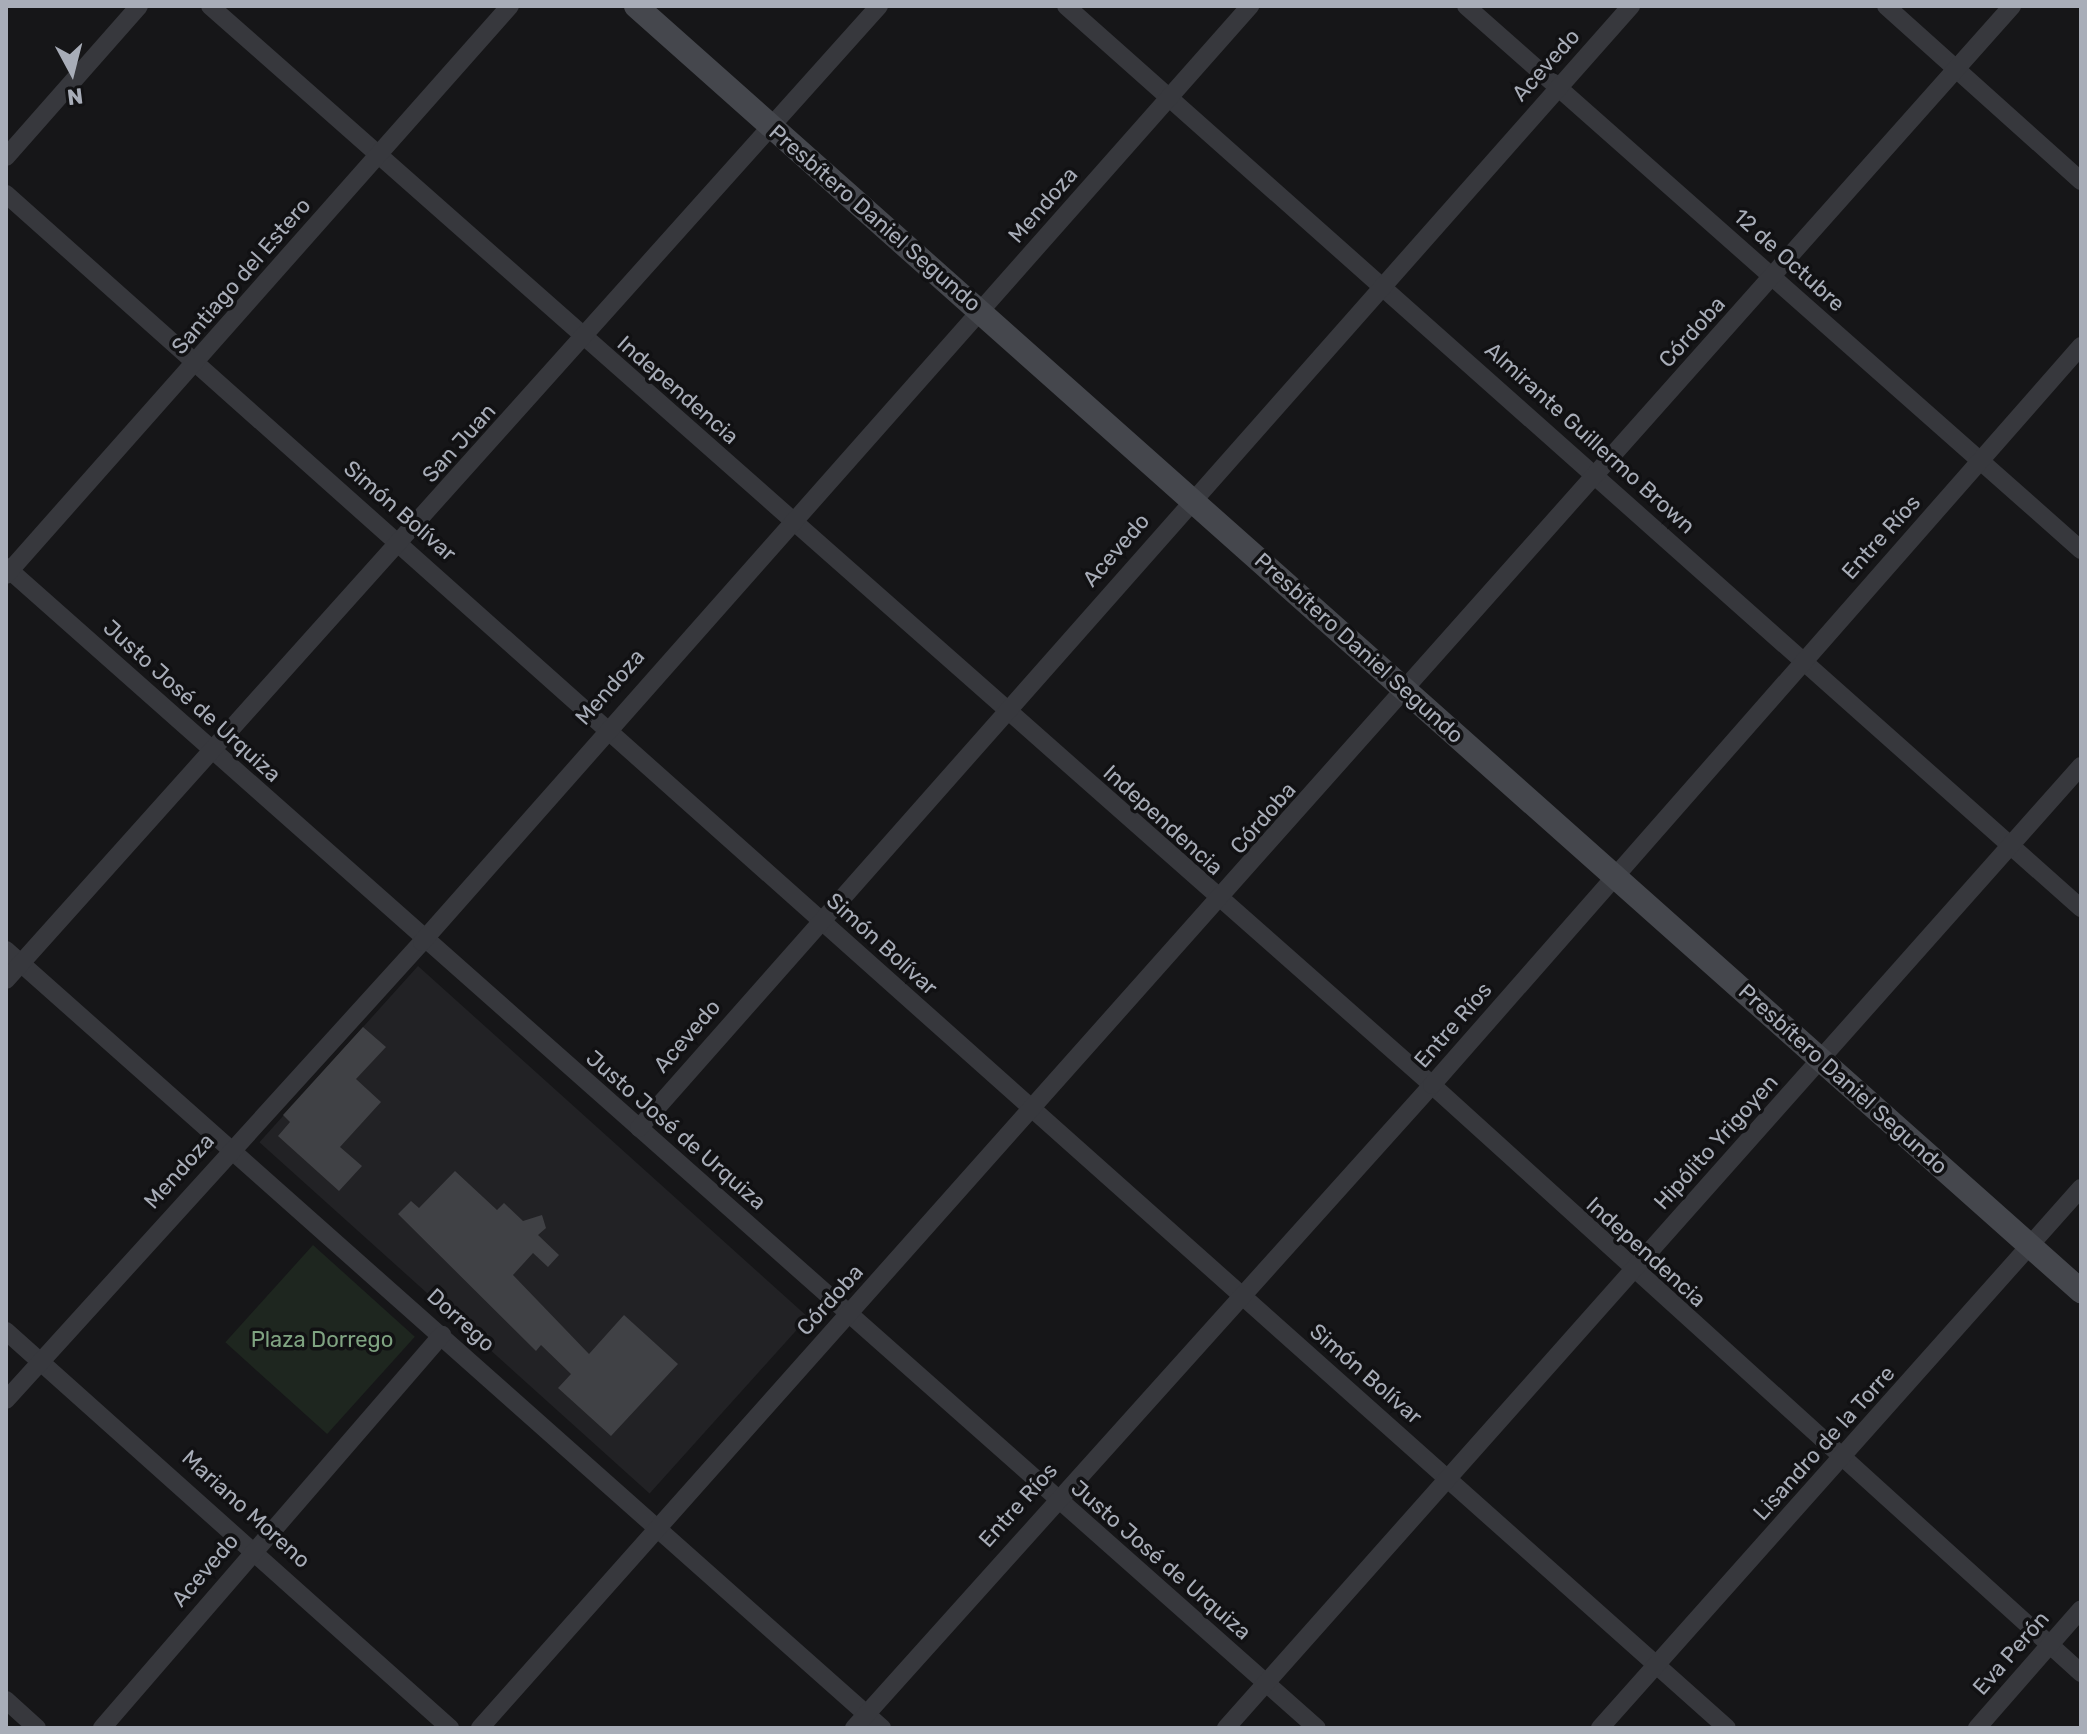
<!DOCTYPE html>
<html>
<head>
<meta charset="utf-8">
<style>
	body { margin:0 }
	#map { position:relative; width:2087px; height:1734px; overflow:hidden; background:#161618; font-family:Rubik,sans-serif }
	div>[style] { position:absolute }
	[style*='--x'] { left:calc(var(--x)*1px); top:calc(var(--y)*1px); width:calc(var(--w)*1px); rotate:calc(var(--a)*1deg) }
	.built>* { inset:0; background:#222225; transform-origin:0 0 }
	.green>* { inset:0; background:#1e261f; transform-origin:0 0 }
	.building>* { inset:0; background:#404145 }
	.minor>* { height:18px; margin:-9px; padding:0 9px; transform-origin:9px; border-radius:9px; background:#37383d }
	.secondary>* { height:24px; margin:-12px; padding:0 12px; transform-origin:12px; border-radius:12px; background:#45474d }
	span { translate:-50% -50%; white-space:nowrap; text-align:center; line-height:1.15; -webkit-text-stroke:7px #111113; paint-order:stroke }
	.street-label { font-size:22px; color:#a8adb8 }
	.park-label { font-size:22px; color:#7fa381 }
	.frame { position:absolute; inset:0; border:8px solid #a8adb8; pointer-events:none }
	.north { position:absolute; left:32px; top:32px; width:80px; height:80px; -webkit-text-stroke:6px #111113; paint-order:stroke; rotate:173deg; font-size:22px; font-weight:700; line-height:32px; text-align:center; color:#a8adb8 }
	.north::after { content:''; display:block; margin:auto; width:28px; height:36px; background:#a8adb8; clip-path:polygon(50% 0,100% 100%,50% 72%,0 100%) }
</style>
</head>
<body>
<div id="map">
	<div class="built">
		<div style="left:418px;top:966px;width:525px;height:237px;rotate:42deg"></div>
	</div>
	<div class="green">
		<div style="left:313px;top:1245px;width:137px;height:131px;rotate:42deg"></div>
	</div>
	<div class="building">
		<div style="clip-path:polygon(363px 1027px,386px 1047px,356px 1079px,381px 1102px,340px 1147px,362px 1166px,339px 1191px,278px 1136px,290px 1122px,283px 1115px)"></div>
		<div style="clip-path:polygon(455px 1171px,497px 1210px,504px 1203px,523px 1221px,542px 1215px,546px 1228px,538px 1235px,559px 1255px,548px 1267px,533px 1253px,513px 1275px,589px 1354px,624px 1315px,678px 1364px,611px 1436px,558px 1388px,571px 1374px,541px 1345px,536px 1351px,398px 1214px,411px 1201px,419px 1208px)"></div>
	</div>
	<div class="minor">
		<div style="--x:210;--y:6;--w:1630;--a:41.44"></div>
		<div style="--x:1432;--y:1085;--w:876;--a:42.18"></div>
		<div style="--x:1066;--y:6;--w:1358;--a:41.63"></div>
		<div style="--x:1466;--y:6;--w:821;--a:41.49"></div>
		<div style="--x:1886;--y:6;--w:262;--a:41.9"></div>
		<div style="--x:6;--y:157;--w:201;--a:-48.6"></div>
		<div style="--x:6;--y:194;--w:2305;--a:41.71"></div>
		<div style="--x:6;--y:567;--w:1751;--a:41.53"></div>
		<div style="--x:6;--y:575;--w:760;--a:-48.47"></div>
		<div style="--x:6;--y:950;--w:1172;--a:41.61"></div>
		<div style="--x:6;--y:980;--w:1308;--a:-48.13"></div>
		<div style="--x:639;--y:1128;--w:1498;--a:-48.52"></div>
		<div style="--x:6;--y:1331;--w:596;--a:41.8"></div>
		<div style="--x:6;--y:1400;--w:619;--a:-47.75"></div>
		<div style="--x:422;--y:942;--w:1250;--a:-48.5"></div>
		<div style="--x:6;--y:1700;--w:42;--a:42.1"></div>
		<div style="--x:102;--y:1728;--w:520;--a:-49.14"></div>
		<div style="--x:480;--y:1728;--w:2305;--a:-48.34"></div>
		<div style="--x:854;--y:1728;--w:865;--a:-48.05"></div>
		<div style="--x:1432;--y:1085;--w:984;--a:-48.71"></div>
		<div style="--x:1226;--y:1728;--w:1287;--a:-48.37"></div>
		<div style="--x:1600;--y:1728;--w:723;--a:-48.31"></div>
		<div style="--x:1977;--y:1728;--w:158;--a:-48.8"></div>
	</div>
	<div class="secondary">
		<div style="--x:636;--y:6;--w:1934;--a:41.65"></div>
	</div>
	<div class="street-label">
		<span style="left:1546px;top:65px;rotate:-48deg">Acevedo</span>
		<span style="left:1043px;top:205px;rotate:-49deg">Mendoza</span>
		<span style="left:875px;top:218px;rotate:41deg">Presbítero Daniel Segundo</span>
		<span style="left:1789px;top:260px;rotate:42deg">12 de Octubre</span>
		<span style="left:241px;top:276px;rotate:-49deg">Santiago del Estero</span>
		<span style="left:1692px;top:332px;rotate:-48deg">Córdoba</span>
		<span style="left:678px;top:390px;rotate:41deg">Independencia</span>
		<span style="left:1590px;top:438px;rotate:42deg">Almirante Guillermo Brown</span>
		<span style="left:459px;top:443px;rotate:-48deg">San Juan</span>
		<span style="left:400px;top:511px;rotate:41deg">Simón Bolívar</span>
		<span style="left:1881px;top:537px;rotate:-48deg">Entre Ríos</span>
		<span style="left:1116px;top:550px;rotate:-49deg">Acevedo</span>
		<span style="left:1359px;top:648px;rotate:42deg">Presbítero Daniel Segundo</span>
		<span style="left:610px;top:687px;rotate:-49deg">Mendoza</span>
		<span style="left:192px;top:701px;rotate:42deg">Justo José de Urquiza</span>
		<span style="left:1263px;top:818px;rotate:-49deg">Córdoba</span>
		<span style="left:1163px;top:820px;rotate:42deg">Independencia</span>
		<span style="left:882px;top:944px;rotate:42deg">Simón Bolívar</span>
		<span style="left:1453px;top:1025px;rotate:-49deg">Entre Ríos</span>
		<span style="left:687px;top:1036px;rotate:-49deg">Acevedo</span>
		<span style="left:1843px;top:1079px;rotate:42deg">Presbítero Daniel Segundo</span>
		<span style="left:676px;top:1130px;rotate:41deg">Justo José de Urquiza</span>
		<span style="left:1716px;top:1142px;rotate:-48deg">Hipólito Yrigoyen</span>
		<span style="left:179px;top:1171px;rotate:-48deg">Mendoza</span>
		<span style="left:1646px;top:1252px;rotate:42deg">Independencia</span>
		<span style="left:830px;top:1300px;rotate:-48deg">Córdoba</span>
		<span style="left:461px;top:1320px;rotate:42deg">Dorrego</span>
		<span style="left:1366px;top:1374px;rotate:41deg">Simón Bolívar</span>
		<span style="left:1824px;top:1443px;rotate:-48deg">Lisandro de la Torre</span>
		<span style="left:1018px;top:1505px;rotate:-48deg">Entre Ríos</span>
		<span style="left:246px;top:1509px;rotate:42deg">Mariano Moreno</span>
		<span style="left:1161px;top:1560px;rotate:41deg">Justo José de Urquiza</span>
		<span style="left:205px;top:1570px;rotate:-49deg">Acevedo</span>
		<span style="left:2011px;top:1653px;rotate:-49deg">Eva Perón</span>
	</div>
	<div class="park-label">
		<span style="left:322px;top:1340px">Plaza Dorrego</span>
	</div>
	<div class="frame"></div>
	<div class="north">N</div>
</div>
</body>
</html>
